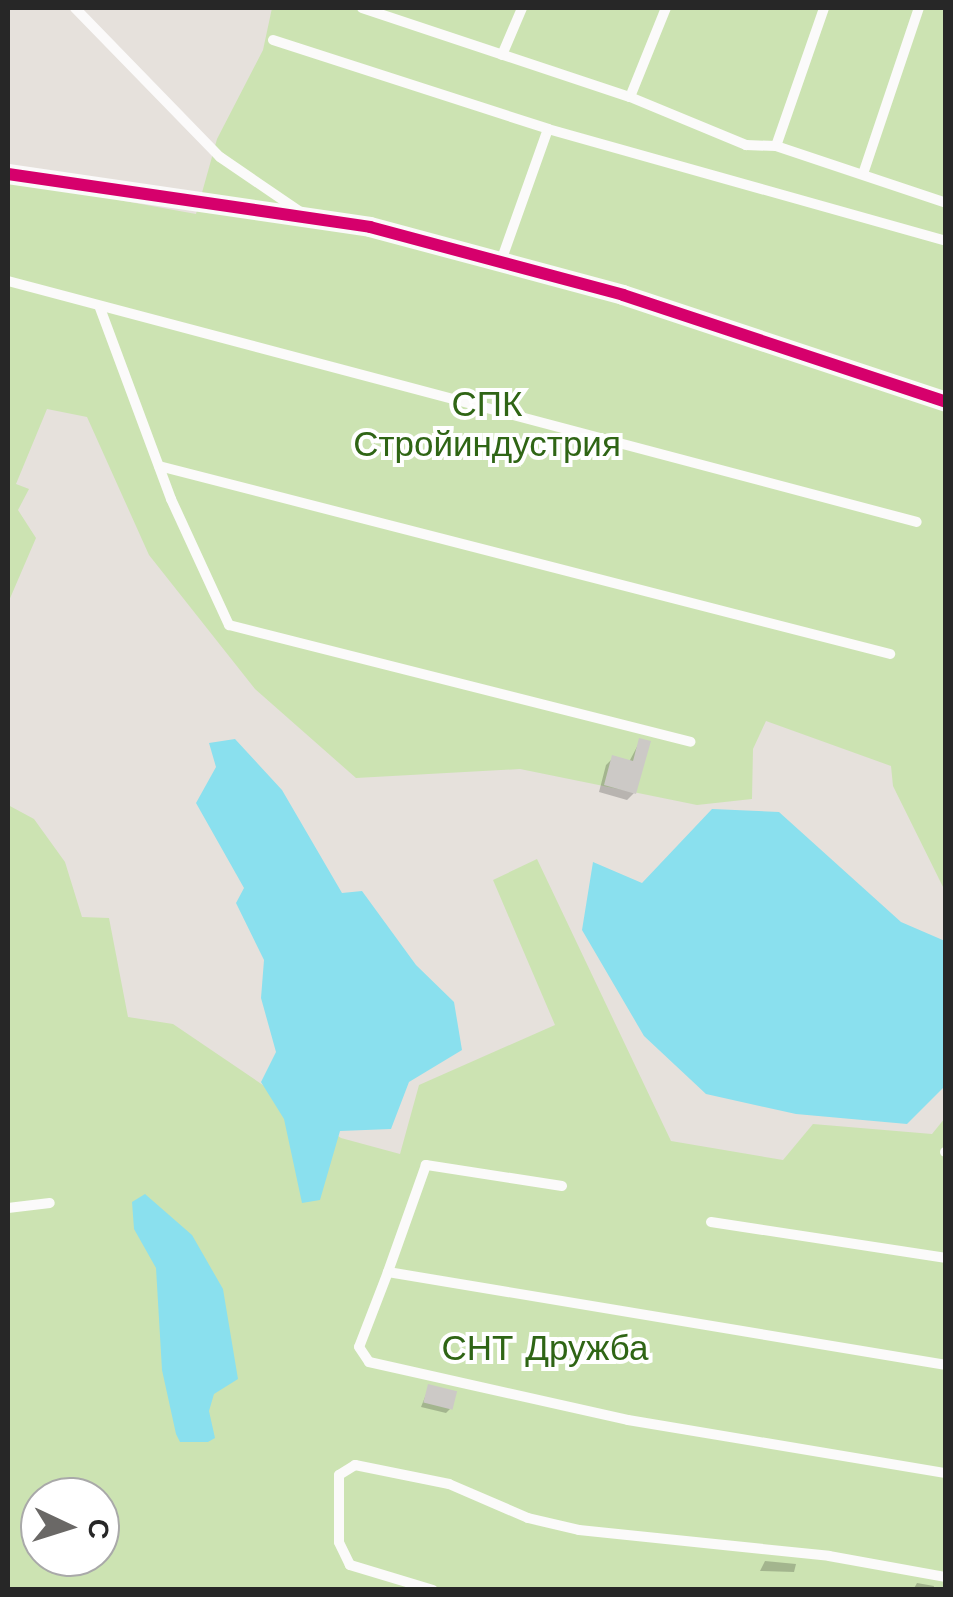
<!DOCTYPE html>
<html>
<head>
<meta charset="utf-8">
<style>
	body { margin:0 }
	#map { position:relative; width:953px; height:1597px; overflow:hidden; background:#e6e1dc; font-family:"Work Sans",sans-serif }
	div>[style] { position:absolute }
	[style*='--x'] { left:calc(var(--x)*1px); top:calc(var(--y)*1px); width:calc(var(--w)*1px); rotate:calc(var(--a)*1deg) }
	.green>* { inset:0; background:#cce3b2 }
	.water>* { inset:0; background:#8ae0ee }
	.shadow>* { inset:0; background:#0003 }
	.building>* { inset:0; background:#ccc9c6; transform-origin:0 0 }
	.lane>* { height:10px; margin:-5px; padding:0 5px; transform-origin:5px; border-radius:5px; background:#fbfafa }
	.street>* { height:20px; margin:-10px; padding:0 10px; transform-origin:10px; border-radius:10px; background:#fbfafa }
	.cycleway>* { height:12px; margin:-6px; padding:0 6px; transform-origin:6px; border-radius:6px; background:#d6006c }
	span { translate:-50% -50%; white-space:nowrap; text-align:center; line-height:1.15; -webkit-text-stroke:8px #fff; paint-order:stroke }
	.park-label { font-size:35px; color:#2f6515 }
	.frame { position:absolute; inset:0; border:10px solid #272727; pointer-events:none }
	.north { position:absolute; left:20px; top:1477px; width:100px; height:100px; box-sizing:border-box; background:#fff; border:2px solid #a9a9a9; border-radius:50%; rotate:94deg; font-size:28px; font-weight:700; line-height:40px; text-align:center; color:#272727 }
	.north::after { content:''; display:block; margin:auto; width:35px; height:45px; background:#6a6866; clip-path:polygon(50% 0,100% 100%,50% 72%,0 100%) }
</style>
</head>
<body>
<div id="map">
	<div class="green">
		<div style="clip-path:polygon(272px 8px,945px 8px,945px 891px,893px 786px,891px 766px,766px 721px,753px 749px,752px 799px,697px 805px,520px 769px,356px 778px,255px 689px,149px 555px,87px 417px,47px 409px,16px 484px,29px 489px,18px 510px,36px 538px,8px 603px,8px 180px,196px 214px,217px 139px,263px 50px)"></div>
		<div style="clip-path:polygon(evenodd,8px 805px,34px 819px,65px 862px,82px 917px,109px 918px,128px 1017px,173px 1024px,341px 1138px,400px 1154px,419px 1085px,555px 1025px,493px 880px,537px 859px,671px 1141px,783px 1160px,813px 1124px,932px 1134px,945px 1118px,945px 1589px,8px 1589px,8px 805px,40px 1497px,100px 1497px,100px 1557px,40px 1557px,40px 1497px)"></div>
	</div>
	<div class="water">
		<div style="clip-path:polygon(235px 739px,282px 790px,342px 893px,362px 891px,416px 965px,454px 1002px,462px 1050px,409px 1082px,391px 1129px,340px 1131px,320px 1200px,302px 1203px,284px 1119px,261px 1082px,276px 1052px,261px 998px,264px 960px,236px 903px,244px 888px,196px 803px,216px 767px,209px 743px)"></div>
		<div style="clip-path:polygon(712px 809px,779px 812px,901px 922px,945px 941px,945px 1086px,907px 1124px,796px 1114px,706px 1094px,644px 1036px,582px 930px,593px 862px,642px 883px)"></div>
		<div style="clip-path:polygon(145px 1194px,192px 1235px,223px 1289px,238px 1379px,214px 1394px,209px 1411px,215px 1438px,208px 1442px,180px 1442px,176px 1434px,162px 1370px,156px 1268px,134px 1229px,132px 1202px)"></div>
	</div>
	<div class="shadow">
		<div style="clip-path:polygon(640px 741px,634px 793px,627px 800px,599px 792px,606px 765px,613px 758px,629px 762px)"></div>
		<div style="clip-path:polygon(429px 1387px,451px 1408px,446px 1413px,421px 1407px)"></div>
		<div style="clip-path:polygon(765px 1561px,796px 1564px,794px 1572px,760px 1571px)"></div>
		<div style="clip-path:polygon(917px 1583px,934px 1586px,933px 1590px,913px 1590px)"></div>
	</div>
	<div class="building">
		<div style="clip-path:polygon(639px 738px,651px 741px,636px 794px,604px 785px,612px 755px,633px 761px)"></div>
		<div style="left:428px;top:1384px;width:30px;height:19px;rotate:14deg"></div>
	</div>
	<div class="lane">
		<div style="--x:75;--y:8;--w:208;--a:45.8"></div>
		<div style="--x:220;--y:157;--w:96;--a:34.4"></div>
		<div style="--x:362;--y:8;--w:282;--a:18.4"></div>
		<div style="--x:630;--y:97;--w:126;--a:22.5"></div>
		<div style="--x:746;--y:145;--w:30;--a:2"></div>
		<div style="--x:776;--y:146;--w:179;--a:18.5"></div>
		<div style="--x:273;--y:40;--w:289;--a:17.9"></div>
		<div style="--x:548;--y:129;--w:140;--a:109.6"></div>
		<div style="--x:502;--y:55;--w:51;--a:-66.9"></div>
		<div style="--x:630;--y:97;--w:96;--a:-68"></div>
		<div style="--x:548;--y:129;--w:413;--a:15.7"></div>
		<div style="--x:776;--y:146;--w:146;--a:-70.8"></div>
		<div style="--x:863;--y:174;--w:175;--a:-71.4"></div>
		<div style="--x:8;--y:281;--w:940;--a:14.85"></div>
		<div style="--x:100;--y:308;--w:204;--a:69.6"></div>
		<div style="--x:171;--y:499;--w:139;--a:65.3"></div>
		<div style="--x:229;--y:625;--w:476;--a:14.2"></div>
		<div style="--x:159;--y:466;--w:755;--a:14.42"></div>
		<div style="--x:945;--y:1152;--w:1;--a:0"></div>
		<div style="--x:562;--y:1186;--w:138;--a:-171.2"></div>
		<div style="--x:426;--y:1165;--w:114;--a:109.6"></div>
		<div style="--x:388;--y:1272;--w:566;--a:9.46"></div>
		<div style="--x:8;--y:1208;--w:42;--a:-6.8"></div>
		<div style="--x:711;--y:1222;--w:238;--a:8.7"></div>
		<div style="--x:388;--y:1272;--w:80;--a:111.1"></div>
		<div style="--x:359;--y:1347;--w:18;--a:56"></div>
		<div style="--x:369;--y:1362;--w:265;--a:12.6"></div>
		<div style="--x:628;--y:1420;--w:322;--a:9.5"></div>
		<div style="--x:433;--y:1590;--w:87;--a:-163.2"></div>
		<div style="--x:350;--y:1565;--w:25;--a:-116"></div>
		<div style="--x:339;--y:1542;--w:67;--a:-90"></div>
		<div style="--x:339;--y:1475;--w:19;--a:-32"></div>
		<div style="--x:355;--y:1465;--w:96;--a:11.4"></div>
		<div style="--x:449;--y:1484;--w:86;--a:23.3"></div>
		<div style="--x:528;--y:1518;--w:52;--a:13.2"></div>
		<div style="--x:579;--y:1530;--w:251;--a:5.9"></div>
		<div style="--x:829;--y:1556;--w:119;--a:10.2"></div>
	</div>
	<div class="street">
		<div style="--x:8;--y:174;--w:366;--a:8.3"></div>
		<div style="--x:370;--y:227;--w:262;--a:15"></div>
		<div style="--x:623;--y:295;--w:340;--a:18.3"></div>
	</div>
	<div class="cycleway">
		<div style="--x:8;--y:174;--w:366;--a:8.3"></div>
		<div style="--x:370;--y:227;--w:262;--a:15"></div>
		<div style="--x:623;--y:295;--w:340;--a:18.3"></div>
	</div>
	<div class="park-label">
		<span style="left:487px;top:424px">СПК<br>Стройиндустрия</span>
		<span style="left:545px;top:1348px">СНТ Дружба</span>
	</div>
	<div class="frame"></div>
	<div class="north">С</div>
</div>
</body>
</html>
